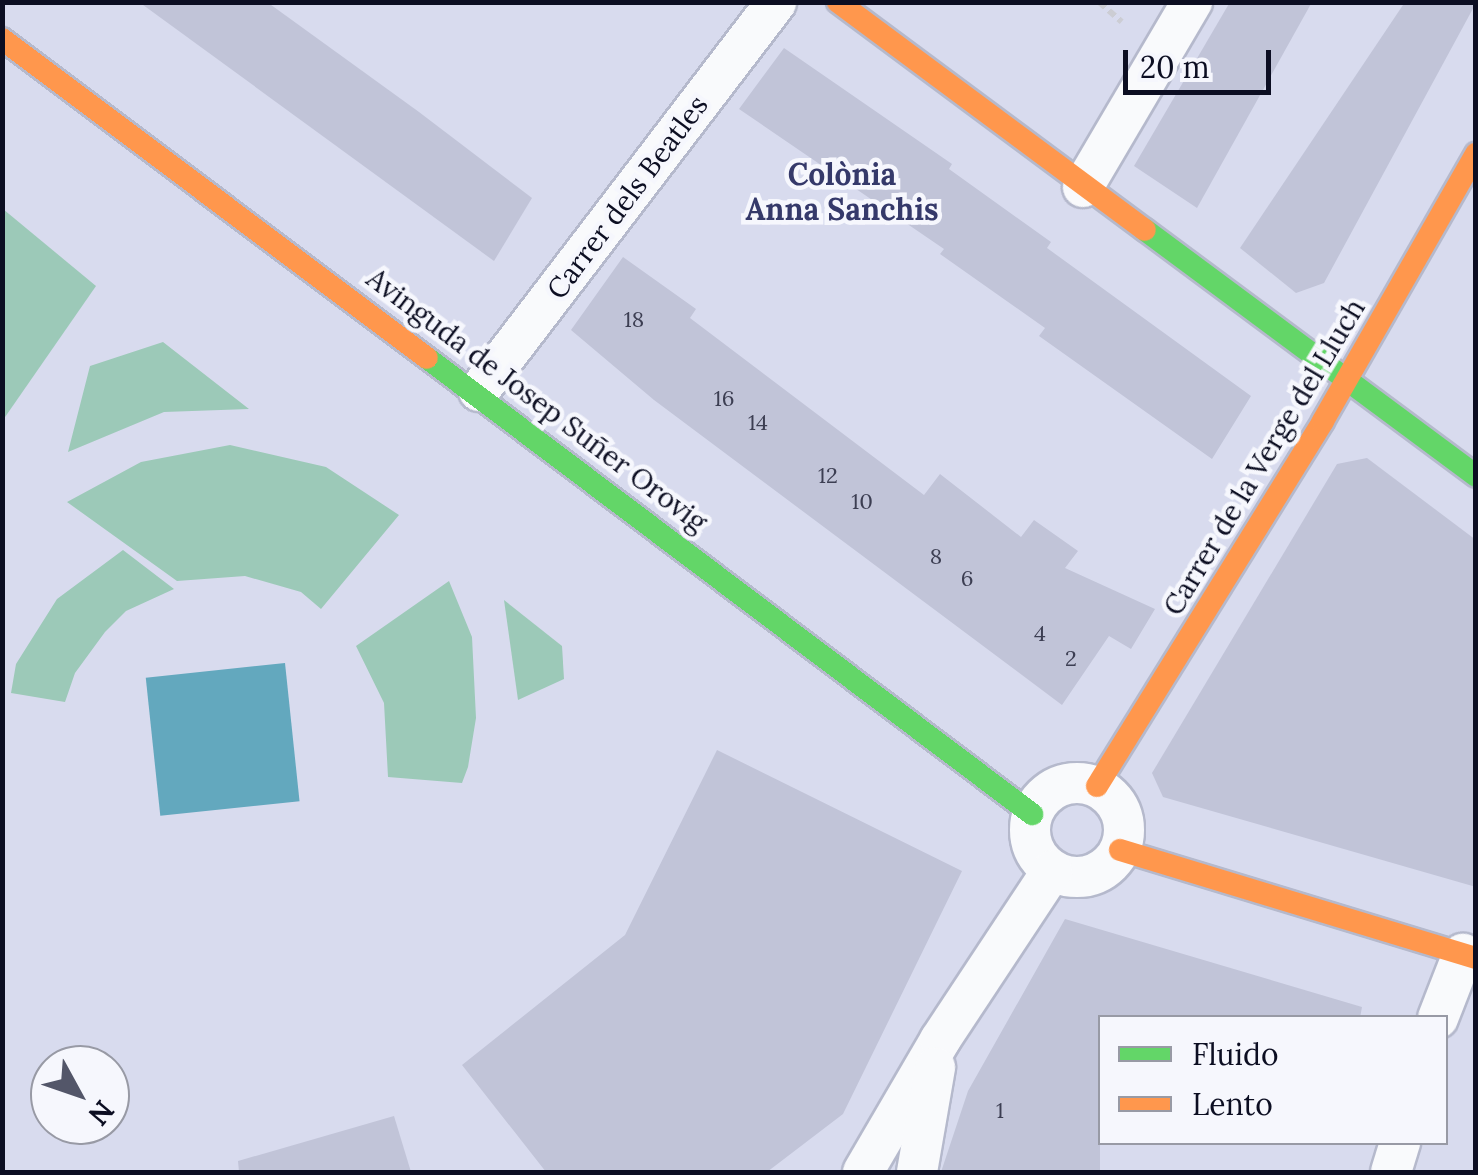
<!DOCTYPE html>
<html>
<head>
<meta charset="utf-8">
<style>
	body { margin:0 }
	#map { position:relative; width:1478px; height:1175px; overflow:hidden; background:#d8dbee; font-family:Lora,serif }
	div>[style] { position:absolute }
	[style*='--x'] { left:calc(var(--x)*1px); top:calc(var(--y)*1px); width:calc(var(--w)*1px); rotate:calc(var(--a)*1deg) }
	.green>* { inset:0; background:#9cc9b8 }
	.water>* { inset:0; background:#63a8be; transform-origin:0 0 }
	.building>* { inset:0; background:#c1c4d8 }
	.path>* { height:6px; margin-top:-3px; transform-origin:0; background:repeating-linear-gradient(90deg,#cccdd4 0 8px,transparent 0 13px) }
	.roads { filter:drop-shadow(2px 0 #b5b9cc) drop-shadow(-2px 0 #b5b9cc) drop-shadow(0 2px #b5b9cc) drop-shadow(0 -2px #b5b9cc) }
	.street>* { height:40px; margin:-20px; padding:0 20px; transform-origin:20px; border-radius:20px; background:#f9fafc }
	.street>.ring { margin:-20px; padding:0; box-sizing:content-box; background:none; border:40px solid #f9fafc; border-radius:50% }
	.fast>* { height:22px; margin:-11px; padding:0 11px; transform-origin:11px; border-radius:11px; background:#63d668 }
	.slow>* { height:22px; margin:-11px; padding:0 11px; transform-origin:11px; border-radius:11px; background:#ff974d }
	span { translate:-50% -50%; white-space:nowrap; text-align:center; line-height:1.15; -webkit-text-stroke:9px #f6f7fd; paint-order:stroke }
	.number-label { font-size:22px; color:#3c3e52 }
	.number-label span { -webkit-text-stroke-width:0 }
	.street-label { font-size:28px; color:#0c0e22 }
	.neighbourhood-label { font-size:30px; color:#35396a; font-weight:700 }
	.frame { position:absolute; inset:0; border:5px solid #0c0e22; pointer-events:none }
	.legend { position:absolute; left:1098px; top:1015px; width:350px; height:130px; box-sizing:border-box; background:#f6f7fd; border:2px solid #989aa5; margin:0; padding:12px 18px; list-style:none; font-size:30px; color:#0c0e22 }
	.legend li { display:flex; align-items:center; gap:20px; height:50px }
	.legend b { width:50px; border:2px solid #989aa5 }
	.north { position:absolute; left:30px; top:1045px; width:100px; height:100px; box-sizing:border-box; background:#f6f7fd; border:2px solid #989aa5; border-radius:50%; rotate:130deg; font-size:28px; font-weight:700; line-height:40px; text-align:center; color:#0c0e22 }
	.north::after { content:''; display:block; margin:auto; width:35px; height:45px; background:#535669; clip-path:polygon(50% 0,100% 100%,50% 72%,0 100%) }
	.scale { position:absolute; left:1123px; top:50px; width:148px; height:45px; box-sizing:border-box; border:5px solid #0c0e22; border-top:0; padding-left:12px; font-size:30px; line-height:35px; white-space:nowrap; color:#0c0e22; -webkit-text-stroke:8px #f6f7fd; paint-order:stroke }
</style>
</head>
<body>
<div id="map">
	<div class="green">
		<div style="clip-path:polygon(3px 209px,96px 286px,3px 420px)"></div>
		<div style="clip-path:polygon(163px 342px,249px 409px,164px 412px,68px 452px,90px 366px)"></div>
		<div style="clip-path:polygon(230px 445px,326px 467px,399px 515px,321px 609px,301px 592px,245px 576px,177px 581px,67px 502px,141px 462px)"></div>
		<div style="clip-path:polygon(123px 550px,174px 589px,126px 611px,105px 632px,75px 673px,65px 702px,11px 693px,16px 664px,57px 599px)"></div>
		<div style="clip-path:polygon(449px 581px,472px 637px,476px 718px,468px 767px,462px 783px,388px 777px,384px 703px,356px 646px)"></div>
		<div style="clip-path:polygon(504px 600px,562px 646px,564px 679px,518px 700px)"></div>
	</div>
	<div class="water">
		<div style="left:285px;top:663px;width:139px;height:140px;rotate:84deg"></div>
	</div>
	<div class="building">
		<div style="clip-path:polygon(139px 2px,267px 2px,419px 112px,532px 198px,494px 261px)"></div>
		<div style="clip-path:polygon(1230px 2px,1312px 2px,1197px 208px,1134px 166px)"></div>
		<div style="clip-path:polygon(1405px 2px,1476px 3px,1324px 283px,1296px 293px,1240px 248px)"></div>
		<div style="clip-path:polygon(784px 48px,952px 164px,949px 169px,1051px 242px,1047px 248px,1251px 396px,1212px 459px,1039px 336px,1045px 328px,940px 254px,944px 249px,739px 109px)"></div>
		<div style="clip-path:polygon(623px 257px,696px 309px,690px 318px,924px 495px,940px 474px,1021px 537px,1034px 520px,1078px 551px,1065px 568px,1155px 609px,1131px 649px,1109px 636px,1062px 705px,654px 400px,571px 330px)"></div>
		<div style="clip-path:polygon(1367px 458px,1476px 540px,1476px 887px,1163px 797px,1152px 773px,1337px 464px)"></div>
		<div style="clip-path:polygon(717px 750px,962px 871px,843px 1114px,767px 1172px,546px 1172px,462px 1065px,625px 935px)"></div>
		<div style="clip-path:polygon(1065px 919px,1362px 1007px,1360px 1018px,1100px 1018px,1100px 1172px,941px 1172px,968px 1091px)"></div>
		<div style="clip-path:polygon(394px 1116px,411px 1172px,239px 1172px,238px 1161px)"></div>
	</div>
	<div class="path">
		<div style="--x:1099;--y:2;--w:30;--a:41"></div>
	</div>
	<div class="roads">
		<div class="street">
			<div style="--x:1083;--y:187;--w:215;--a:-59.5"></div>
			<div style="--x:479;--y:391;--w:489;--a:-52.6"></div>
			<div class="ring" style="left:1030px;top:783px;width:54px;height:54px"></div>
			<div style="--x:1438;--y:1018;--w:69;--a:-68.7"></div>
			<div style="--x:863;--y:1172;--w:153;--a:-59.7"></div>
			<div style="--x:940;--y:1040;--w:203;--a:-56.5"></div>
			<div style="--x:917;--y:1172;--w:106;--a:-80.2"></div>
			<div style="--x:1391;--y:1172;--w:31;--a:-73"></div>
		</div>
		<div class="fast">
			<div style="--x:1145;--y:230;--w:412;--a:36.6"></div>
			<div style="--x:427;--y:358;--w:758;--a:37.01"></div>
		</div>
		<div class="slow">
			<div style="--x:838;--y:2;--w:382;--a:36.6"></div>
			<div style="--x:2;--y:39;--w:531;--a:36.89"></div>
			<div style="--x:1097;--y:786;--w:429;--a:-58.2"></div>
			<div style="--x:1323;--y:421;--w:308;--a:-60.2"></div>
			<div style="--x:1120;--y:850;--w:372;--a:16.9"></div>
		</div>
	</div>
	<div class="number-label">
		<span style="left:634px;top:320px">18</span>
		<span style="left:724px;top:399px">16</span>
		<span style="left:758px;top:423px">14</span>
		<span style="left:828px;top:476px">12</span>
		<span style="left:862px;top:502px">10</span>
		<span style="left:936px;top:557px">8</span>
		<span style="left:967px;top:579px">6</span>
		<span style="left:1040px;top:634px">4</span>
		<span style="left:1071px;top:659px">2</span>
		<span style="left:1000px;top:1111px">1</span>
	</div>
	<div class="street-label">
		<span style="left:627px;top:197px;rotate:-53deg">Carrer dels Beatles</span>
		<span style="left:537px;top:400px;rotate:37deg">Avinguda de Josep Suñer Orovig</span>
		<span style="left:1264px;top:457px;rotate:-59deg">Carrer de la Verge del Lluch</span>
	</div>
	<div class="neighbourhood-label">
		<span style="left:842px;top:191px">Colònia<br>Anna Sanchis</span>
	</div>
	<div class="frame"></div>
	<ul class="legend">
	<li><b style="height:12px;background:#63d668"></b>Fluido</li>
	<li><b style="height:12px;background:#ff974d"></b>Lento</li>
	</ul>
	<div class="north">N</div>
	<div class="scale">20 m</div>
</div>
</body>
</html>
